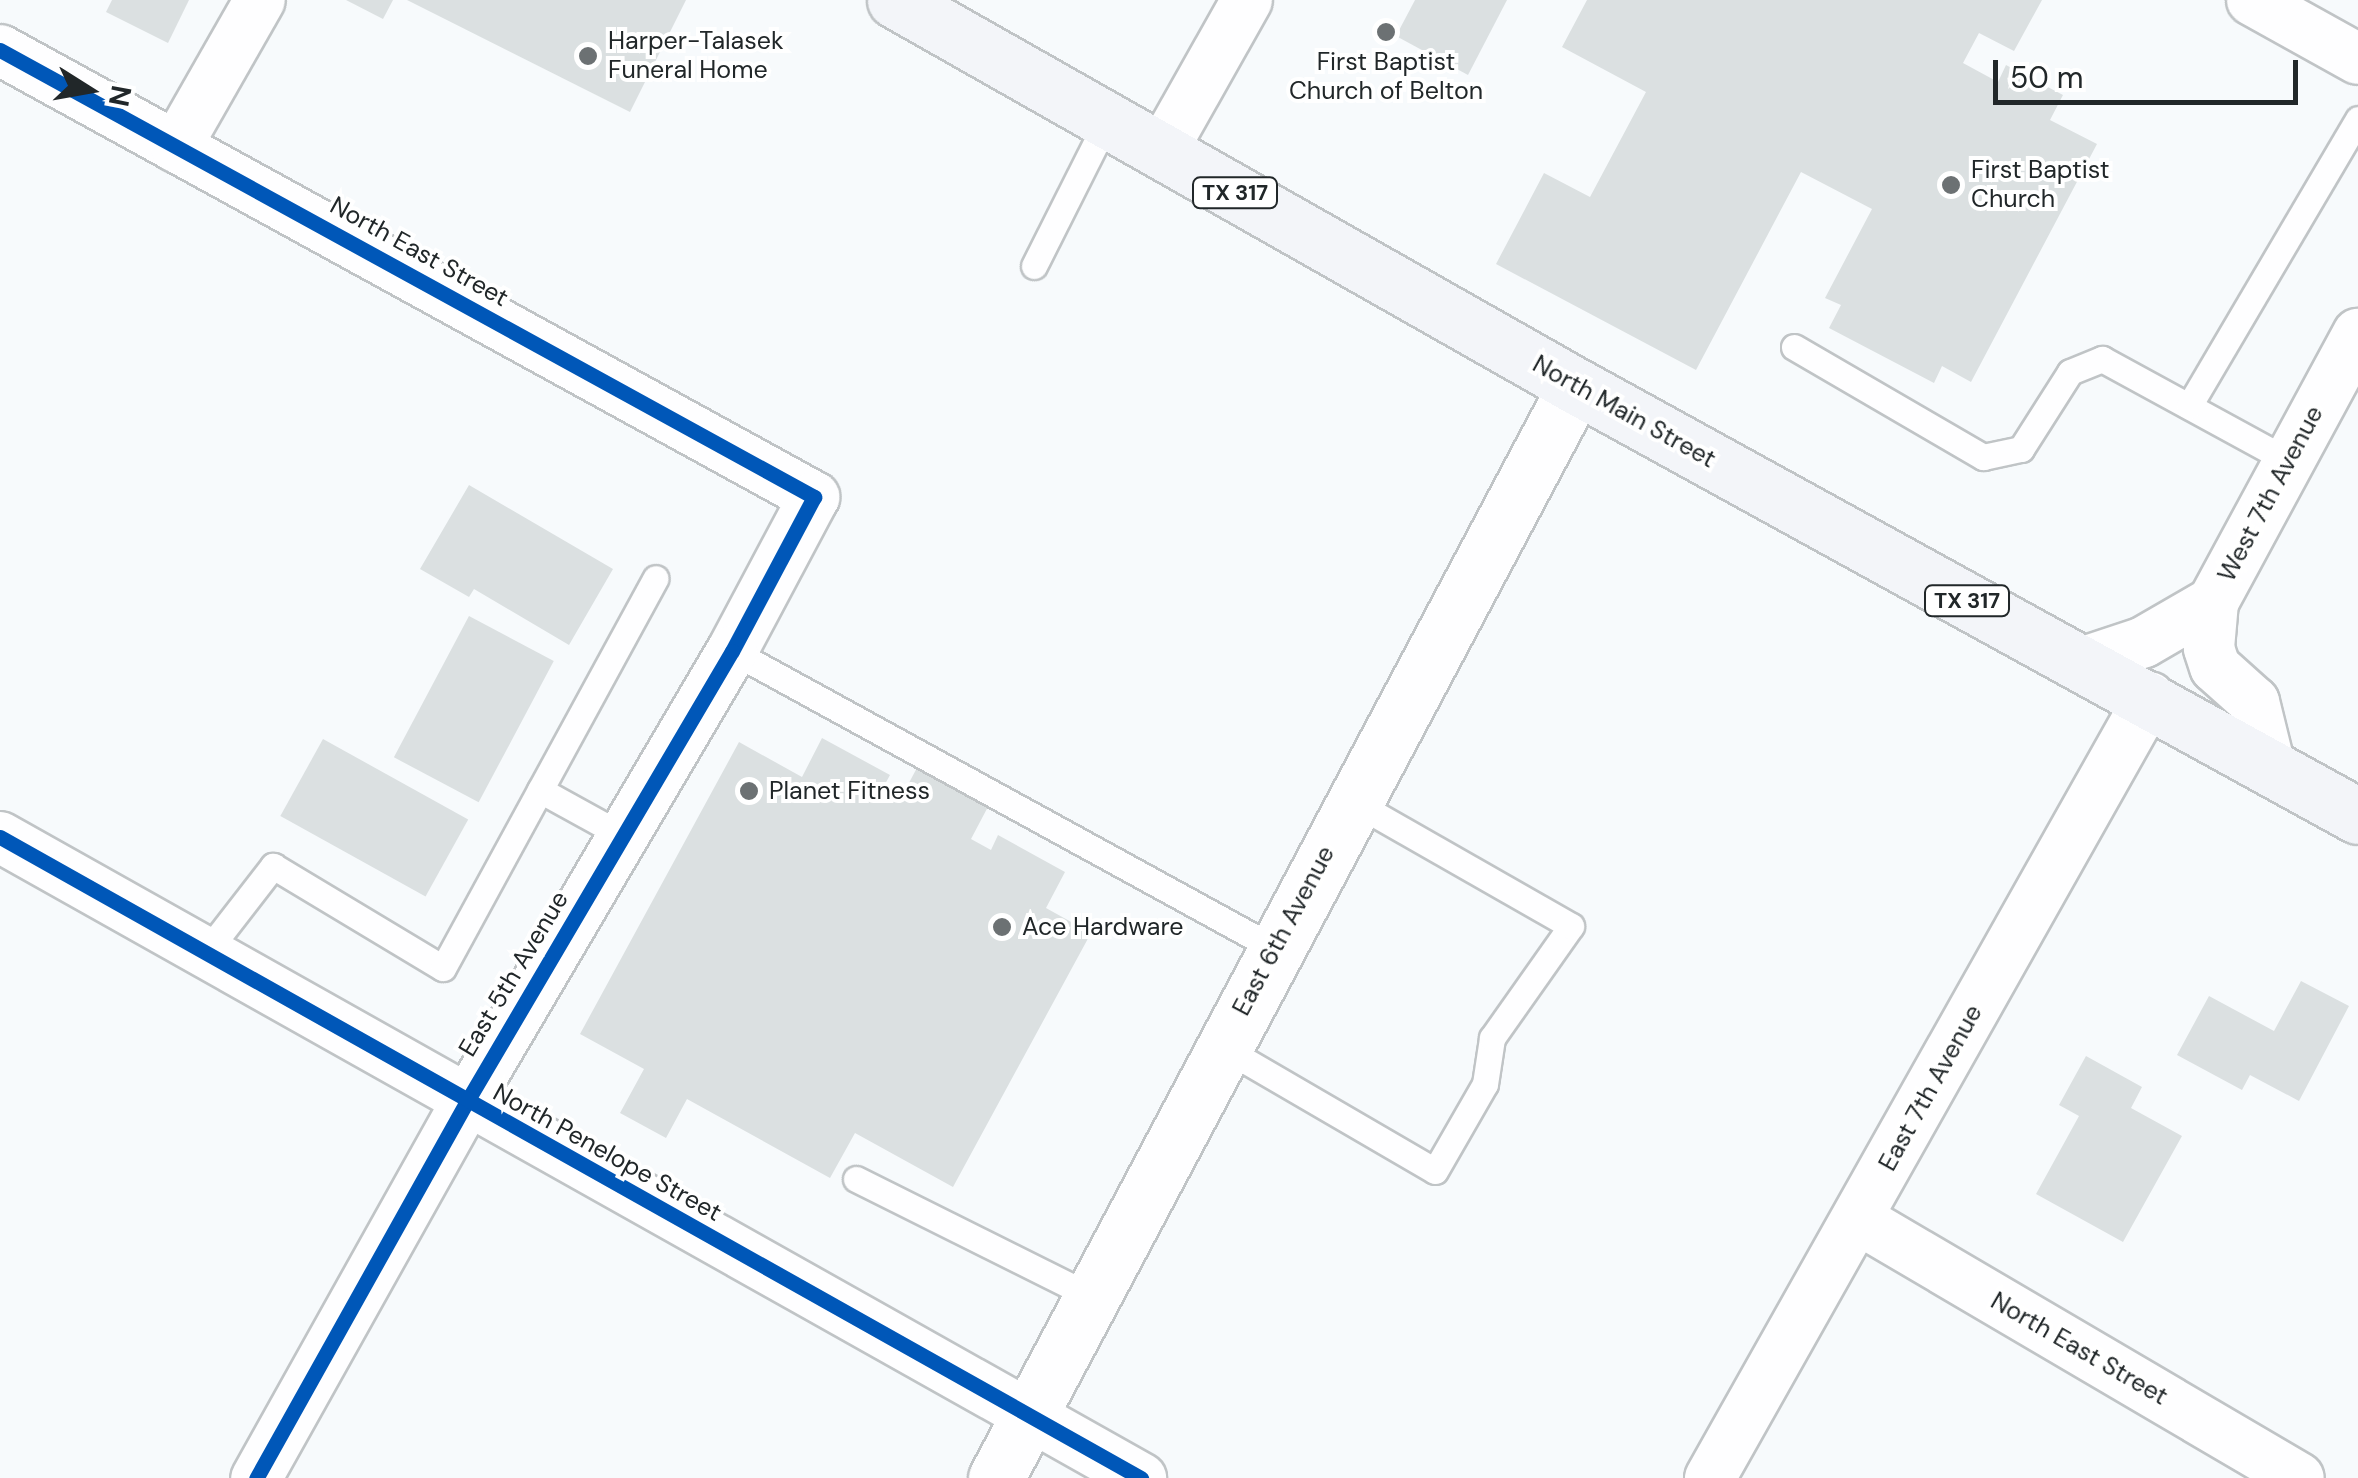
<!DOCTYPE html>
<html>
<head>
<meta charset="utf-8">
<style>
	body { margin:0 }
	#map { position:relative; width:2358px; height:1478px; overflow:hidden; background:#f7fafc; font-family:"DM Sans",sans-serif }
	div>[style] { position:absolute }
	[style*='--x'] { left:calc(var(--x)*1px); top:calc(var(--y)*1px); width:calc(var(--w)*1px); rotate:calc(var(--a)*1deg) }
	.building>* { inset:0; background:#dbe0e1; transform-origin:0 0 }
	.roads { filter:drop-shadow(2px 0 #c0c4c6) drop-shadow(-2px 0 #c0c4c6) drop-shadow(0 2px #c0c4c6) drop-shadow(0 -2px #c0c4c6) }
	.service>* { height:25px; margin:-12.5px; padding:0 12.5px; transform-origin:12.5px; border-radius:12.5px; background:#fefeff }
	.minor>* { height:50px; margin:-25px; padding:0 25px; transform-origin:25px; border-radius:25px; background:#fefeff }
	.secondary>* { height:55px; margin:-27.5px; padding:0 27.5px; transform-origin:27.5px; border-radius:27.5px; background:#fefeff }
	.primary>* { height:55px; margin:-27.5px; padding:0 27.5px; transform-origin:27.5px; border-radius:27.5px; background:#f3f5f9 }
	.cycleway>* { height:15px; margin:-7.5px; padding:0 7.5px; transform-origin:7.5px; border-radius:7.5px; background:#0057b8 }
	.dots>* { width:28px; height:28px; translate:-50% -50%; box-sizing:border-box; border:5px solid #fff; border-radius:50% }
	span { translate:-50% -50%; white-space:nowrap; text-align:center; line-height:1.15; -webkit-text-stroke:8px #fff; paint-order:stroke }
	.shield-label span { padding:2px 8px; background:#fff; border:2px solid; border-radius:8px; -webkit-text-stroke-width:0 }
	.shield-label { font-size:22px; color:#212729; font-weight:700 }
	.poi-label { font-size:25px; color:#212729 }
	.left { translate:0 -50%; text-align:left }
	.street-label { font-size:25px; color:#212729 }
	.north { position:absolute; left:40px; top:40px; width:100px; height:100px; -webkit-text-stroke:8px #fff; paint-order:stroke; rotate:101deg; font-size:28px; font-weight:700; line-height:40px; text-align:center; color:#212729 }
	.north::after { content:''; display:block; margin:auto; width:35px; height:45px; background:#212729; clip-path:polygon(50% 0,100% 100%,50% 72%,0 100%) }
	.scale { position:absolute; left:1993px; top:60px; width:305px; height:45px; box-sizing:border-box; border:5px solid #212729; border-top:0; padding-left:12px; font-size:30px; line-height:35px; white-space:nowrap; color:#212729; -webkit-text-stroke:8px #fff; paint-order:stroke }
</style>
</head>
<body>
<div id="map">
	<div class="building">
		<div style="clip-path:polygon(112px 0,189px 0,168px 43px,106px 12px)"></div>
		<div style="clip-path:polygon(346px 0,393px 0,383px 19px)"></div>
		<div style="clip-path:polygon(407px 0,686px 0,630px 112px)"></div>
		<div style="clip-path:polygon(1415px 0,1507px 0,1468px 75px,1396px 36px)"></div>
		<div style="clip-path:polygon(1587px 0,2042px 0,2014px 51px,1979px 33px,1963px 63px,1998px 82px,2006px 65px,2063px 95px,2050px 120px,2097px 144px,1971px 382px,1942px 366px,1934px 383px,1829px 328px,1841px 305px,1825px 298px,1872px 209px,1801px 172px,1696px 370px,1496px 264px,1544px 173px,1590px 197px,1646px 92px,1562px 47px)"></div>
		<div style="clip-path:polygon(469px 485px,613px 569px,569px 645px,474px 589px,469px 597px,420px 569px)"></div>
		<div style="left:469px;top:616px;width:96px;height:160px;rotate:28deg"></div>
		<div style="clip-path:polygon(822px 738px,890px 775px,884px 786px,902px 796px,919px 764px,990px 803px,971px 839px,991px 850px,998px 835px,1065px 872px,1046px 908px,1091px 933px,953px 1187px,855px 1133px,830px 1178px,687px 1099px,666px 1138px,620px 1113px,644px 1069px,580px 1034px,739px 742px,802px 777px)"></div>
		<div style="left:323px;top:739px;width:166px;height:88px;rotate:29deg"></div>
		<div style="clip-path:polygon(2301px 981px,2349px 1006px,2299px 1101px,2250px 1075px,2242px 1090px,2177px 1055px,2209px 996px,2274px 1031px)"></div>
		<div style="clip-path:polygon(2086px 1056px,2142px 1087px,2131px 1108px,2182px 1136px,2123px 1242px,2036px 1194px,2079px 1116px,2059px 1105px)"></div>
	</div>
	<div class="roads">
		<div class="service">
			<div style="--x:1034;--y:266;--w:162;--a:-63.3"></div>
			<div style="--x:1794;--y:347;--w:219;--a:30.2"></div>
			<div style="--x:1983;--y:457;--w:39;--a:-12"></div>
			<div style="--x:2021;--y:449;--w:91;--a:-57.5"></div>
			<div style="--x:2070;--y:372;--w:35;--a:-22"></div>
			<div style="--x:2102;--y:359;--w:213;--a:28.6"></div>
			<div style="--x:2189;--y:406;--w:333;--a:-59.5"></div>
			<div style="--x:732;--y:651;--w:618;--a:28.72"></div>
			<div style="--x:540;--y:790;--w:97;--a:28.9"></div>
			<div style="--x:204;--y:955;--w:113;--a:-52.2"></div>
			<div style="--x:273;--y:866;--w:198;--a:31"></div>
			<div style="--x:443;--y:968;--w:444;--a:-61.4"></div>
			<div style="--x:1222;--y:1047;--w:246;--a:30.2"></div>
			<div style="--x:1435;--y:1171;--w:100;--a:-60.1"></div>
			<div style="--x:1485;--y:1084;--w:47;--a:-81.3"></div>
			<div style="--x:1492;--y:1038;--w:137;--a:-54.8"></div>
			<div style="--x:1571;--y:926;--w:250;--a:-150.3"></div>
			<div style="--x:856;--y:1179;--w:265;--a:26.5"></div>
		</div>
		<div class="minor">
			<div style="--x:2252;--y:0;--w:121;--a:29.1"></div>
			<div style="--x:0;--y:50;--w:929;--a:28.77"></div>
			<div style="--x:814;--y:497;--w:174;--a:118"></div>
			<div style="--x:732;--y:651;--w:524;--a:120.48"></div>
			<div style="--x:466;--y:1103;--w:430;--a:119.2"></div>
			<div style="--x:176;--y:147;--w:169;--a:-60.3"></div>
			<div style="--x:1162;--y:151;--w:173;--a:-60.6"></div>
			<div style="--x:2081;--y:663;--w:66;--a:-18.4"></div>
			<div style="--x:2144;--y:642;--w:80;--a:-30.1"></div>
			<div style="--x:2270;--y:767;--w:67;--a:-103.8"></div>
			<div style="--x:2254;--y:702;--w:52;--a:-138.1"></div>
			<div style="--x:2215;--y:667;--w:20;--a:-108"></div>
			<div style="--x:2209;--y:648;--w:46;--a:-85"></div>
			<div style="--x:2213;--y:602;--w:305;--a:-61.6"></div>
			<div style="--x:0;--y:837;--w:1309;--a:29.33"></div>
			<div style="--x:1858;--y:1219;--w:511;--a:30.43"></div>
			<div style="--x:1710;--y:1478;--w:896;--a:-60.6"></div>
		</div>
		<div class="secondary">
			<div style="--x:996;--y:1478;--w:1236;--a:-62.03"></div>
		</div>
		<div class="primary">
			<div style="--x:895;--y:0;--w:783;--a:29.55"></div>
			<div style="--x:1576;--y:386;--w:892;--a:28.81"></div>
		</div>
	</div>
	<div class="cycleway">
		<div style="--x:0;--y:50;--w:929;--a:28.77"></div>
		<div style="--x:814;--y:497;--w:174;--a:118"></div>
		<div style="--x:732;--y:651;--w:524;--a:120.48"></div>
		<div style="--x:466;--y:1103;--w:430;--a:119.2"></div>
		<div style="--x:0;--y:837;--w:1309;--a:29.33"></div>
	</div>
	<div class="dots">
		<div style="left:1386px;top:32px;background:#6c7173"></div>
		<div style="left:588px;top:56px;background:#6c7173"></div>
		<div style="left:1951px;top:185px;background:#6c7173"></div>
		<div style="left:749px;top:791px;background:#6c7173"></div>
		<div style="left:1002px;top:927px;background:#6c7173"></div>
	</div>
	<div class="shield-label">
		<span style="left:1235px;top:193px">TX 317</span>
		<span style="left:1967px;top:601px">TX 317</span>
	</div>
	<div class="poi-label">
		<span class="left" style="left:608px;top:56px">Harper-Talasek<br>Funeral Home</span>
		<span style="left:1386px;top:77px">First Baptist<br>Church of Belton</span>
		<span class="left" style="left:1971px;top:185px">First Baptist<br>Church</span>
		<span class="left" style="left:769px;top:791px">Planet Fitness</span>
		<span class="left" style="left:1022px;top:927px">Ace Hardware</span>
	</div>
	<div class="street-label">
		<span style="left:419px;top:252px;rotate:29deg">North East Street</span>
		<span style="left:1624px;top:412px;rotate:29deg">North Main Street</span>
		<span style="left:2271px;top:494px;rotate:-62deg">West 7th Avenue</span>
		<span style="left:1284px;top:931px;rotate:-62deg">East 6th Avenue</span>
		<span style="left:514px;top:974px;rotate:-59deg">East 5th Avenue</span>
		<span style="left:1931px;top:1088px;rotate:-61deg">East 7th Avenue</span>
		<span style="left:607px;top:1153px;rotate:29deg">North Penelope Street</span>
		<span style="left:2079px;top:1349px;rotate:30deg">North East Street</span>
	</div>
	<div class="north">N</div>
	<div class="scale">50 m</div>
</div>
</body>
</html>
